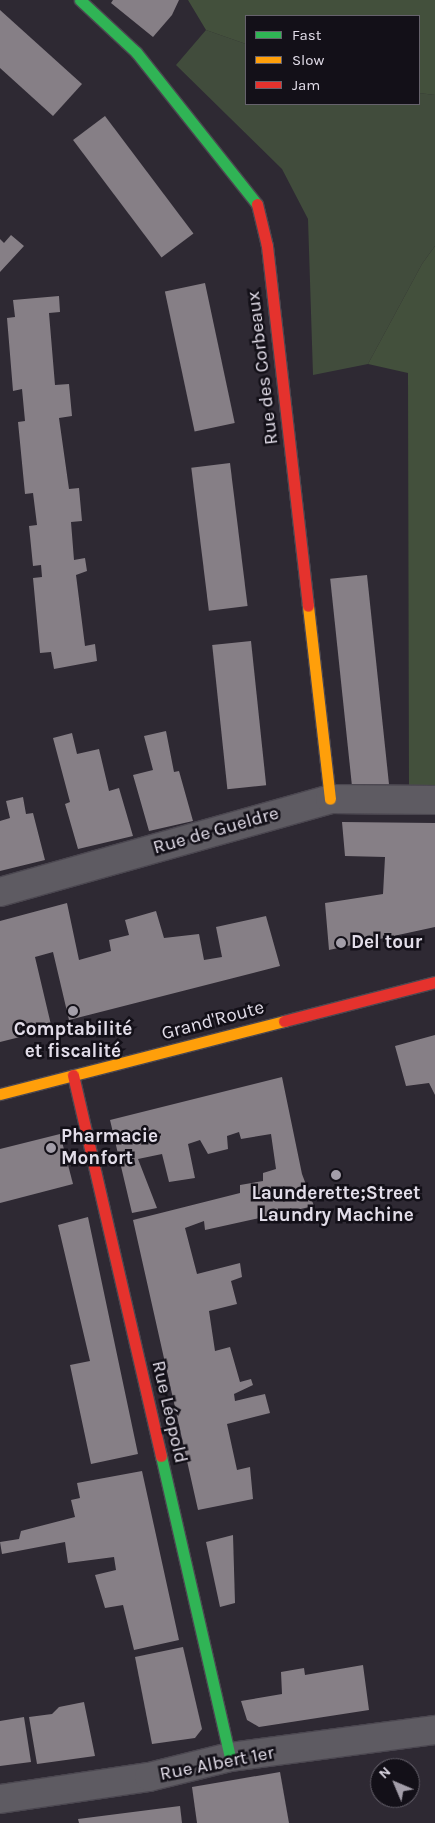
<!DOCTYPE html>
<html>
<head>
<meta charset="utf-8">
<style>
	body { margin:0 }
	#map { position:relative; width:435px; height:1823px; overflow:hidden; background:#2e2933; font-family:Karla,sans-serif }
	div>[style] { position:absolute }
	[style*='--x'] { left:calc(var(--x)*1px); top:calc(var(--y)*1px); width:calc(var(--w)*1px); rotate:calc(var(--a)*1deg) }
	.green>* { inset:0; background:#414c3c }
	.forest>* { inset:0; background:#43503c }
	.building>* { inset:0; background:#867f86; transform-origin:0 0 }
	.roads { filter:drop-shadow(1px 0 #4b4750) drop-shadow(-1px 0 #4b4750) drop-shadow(0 1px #4b4750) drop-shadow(0 -1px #4b4750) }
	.street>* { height:28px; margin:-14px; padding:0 14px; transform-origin:14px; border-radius:14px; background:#5e5b62 }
	.fast>* { height:11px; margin:-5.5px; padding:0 5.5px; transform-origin:5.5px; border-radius:5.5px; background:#30b455 }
	.slow>* { height:11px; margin:-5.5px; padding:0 5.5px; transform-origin:5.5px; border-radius:5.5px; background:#ff9f0a }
	.jam>* { height:11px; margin:-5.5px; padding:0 5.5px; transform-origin:5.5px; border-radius:5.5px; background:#e5322d }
	.dots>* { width:14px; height:14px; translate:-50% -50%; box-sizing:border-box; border:2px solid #131018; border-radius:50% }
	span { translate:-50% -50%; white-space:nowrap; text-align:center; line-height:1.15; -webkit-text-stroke:5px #131018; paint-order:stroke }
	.street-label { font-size:19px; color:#e2dde9 }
	.poi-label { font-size:19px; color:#e2dde9; font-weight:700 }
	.left { translate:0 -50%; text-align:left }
	.legend { position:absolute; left:245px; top:15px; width:175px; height:90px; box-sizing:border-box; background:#131018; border:1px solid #66626c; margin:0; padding:6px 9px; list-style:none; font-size:15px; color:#e2dde9 }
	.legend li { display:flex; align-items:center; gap:10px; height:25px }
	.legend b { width:25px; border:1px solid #66626c }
	.north { position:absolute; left:370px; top:1758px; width:50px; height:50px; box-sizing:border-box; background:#131018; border:1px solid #66626c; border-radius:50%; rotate:315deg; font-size:14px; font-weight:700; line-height:20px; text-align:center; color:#e2dde9 }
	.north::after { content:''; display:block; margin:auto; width:18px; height:22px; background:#a39ea9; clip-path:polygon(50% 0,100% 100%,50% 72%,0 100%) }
</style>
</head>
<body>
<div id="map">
	<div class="green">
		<div style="clip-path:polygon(206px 30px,246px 44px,246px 104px,419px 104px,419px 93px,435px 95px,435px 246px,422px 264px,368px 364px,313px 375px,308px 219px,282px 169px,176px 65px)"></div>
	</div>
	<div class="forest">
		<div style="clip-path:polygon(188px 0,435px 0,435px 95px,419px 93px,419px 16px,246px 16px,246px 44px,206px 30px)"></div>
		<div style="clip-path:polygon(435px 246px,435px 793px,409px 792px,408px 373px,368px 364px,422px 264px)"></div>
	</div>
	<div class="building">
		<div style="clip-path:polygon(113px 0,179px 0,172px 15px,153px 37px,111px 3px)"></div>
		<div style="clip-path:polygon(0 10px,82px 84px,53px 116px,0 68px)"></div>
		<div style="left:105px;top:116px;width:147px;height:40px;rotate:53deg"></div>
		<div style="clip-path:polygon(11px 235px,24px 246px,0 272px,0 239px,4px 243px)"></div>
		<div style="left:205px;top:283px;width:143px;height:41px;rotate:78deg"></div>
		<div style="clip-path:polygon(59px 296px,60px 312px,49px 313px,55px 385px,69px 384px,72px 416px,59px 418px,69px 489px,79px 488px,82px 521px,71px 522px,74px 560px,85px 558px,87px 571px,76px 575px,85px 646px,95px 644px,97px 661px,54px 669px,51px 652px,40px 653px,33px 578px,42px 577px,41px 565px,33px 566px,29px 526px,37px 525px,33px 493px,25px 494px,18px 422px,25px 421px,22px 389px,13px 391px,7px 318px,15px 317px,13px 300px)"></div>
		<div style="left:230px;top:463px;width:144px;height:39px;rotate:83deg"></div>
		<div style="left:367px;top:575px;width:218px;height:37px;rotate:84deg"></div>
		<div style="left:251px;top:641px;width:145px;height:39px;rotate:84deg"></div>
		<div style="clip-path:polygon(166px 731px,174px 772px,179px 771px,193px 821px,149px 831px,133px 775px,153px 770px,144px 736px)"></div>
		<div style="clip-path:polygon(72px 733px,77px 754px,99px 749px,109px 791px,119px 788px,133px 836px,78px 849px,65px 804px,70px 802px,53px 738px)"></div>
		<div style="clip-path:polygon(23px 797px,26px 814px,33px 813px,45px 860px,0 871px,0 821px,10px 818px,6px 801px)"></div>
		<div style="clip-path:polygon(342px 822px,435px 823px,435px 927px,329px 950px,325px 903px,383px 894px,385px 857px,345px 856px)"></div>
		<div style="clip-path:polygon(67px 903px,79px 960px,111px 951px,109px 940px,129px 935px,125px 920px,156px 911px,164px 938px,199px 934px,204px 960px,222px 957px,216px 927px,266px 916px,280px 966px,69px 1020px,53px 952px,35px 957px,52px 1029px,0 1042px,0 921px)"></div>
		<div style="clip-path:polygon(435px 1035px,435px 1095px,429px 1083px,406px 1086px,395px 1046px)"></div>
		<div style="clip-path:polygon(282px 1077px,302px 1174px,314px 1206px,205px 1230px,204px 1221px,185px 1228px,197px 1274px,240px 1263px,242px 1277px,231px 1281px,237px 1304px,209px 1311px,215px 1351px,230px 1347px,240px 1382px,251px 1379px,253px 1385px,234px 1394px,235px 1401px,265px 1394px,270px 1413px,227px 1424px,237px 1470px,250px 1467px,253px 1499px,198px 1510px,133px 1220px,240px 1193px,240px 1185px,263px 1181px,263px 1173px,276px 1169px,271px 1134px,241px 1139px,239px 1132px,227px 1136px,228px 1149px,208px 1154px,200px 1140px,188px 1144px,195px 1178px,169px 1182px,162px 1154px,138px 1159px,157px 1208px,132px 1213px,110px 1120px)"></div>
		<div style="clip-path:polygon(60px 1134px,73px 1184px,0 1203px,0 1149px)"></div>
		<div style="clip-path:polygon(88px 1217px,138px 1454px,91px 1464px,70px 1365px,90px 1361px,58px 1225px)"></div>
		<div style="clip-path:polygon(142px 1471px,179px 1640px,134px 1650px,123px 1605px,105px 1608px,95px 1575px,116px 1570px,114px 1557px,68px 1563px,65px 1542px,2px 1554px,0 1542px,19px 1539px,21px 1531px,75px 1517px,71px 1500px,80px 1498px,77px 1483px)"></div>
		<div style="clip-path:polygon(233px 1535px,235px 1603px,220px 1607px,206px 1542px)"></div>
		<div style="clip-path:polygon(183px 1647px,202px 1729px,195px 1738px,152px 1744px,135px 1657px)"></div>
		<div style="clip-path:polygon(363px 1665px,369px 1710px,259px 1727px,247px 1720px,241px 1701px,282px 1694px,281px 1672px,304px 1668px,305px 1675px)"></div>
		<div style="clip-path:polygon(84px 1702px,95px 1756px,37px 1764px,29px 1717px,52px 1714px,59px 1707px)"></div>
		<div style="clip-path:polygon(24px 1717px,31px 1762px,0 1766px,0 1721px)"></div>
		<div style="clip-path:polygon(280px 1772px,289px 1823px,197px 1823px,192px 1787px)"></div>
		<div style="clip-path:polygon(180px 1806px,182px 1823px,79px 1823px,78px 1819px)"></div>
	</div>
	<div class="roads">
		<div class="street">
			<div style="--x:0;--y:892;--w:343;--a:-15.7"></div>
			<div style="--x:330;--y:799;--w:105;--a:0.5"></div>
			<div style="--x:0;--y:1799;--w:151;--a:-8.4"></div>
			<div style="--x:149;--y:1777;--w:83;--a:-13.9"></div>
			<div style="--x:230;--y:1757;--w:207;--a:-7.5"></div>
		</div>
		<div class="fast">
			<div style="--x:80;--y:0;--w:76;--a:42.9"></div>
			<div style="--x:136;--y:52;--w:194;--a:51.5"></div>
			<div style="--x:161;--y:1456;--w:309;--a:77.1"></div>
		</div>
		<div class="slow">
			<div style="--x:308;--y:606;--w:194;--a:83.5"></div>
			<div style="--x:0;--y:1094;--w:293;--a:-14.4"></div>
		</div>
		<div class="jam">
			<div style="--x:257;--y:204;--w:43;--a:76.6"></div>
			<div style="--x:267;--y:246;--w:362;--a:83.5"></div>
			<div style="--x:284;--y:1021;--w:156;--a:-14.5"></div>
			<div style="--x:73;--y:1075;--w:391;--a:77"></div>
		</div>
	</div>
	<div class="dots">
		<div style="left:341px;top:943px;background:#a39ea9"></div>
		<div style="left:73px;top:1011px;background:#a39ea9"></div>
		<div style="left:51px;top:1148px;background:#a39ea9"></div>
		<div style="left:336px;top:1175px;background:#a39ea9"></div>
	</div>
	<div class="street-label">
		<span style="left:263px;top:368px;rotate:-97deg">Rue des Corbeaux</span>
		<span style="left:216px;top:831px;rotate:-16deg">Rue de Gueldre</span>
		<span style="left:213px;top:1021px;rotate:-15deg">Grand'Route</span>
		<span style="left:169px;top:1412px;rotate:77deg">Rue Léopold</span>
		<span style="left:217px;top:1764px;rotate:-11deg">Rue Albert 1er</span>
	</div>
	<div class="poi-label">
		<span class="left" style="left:351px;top:943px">Del tour</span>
		<span style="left:73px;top:1041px">Comptabilité<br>et fiscalité</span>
		<span class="left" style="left:61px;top:1148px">Pharmacie<br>Monfort</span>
		<span style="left:336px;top:1205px">Launderette;Street<br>Laundry Machine</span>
	</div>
	<ul class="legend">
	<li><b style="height:6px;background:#30b455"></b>Fast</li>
	<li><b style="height:6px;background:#ff9f0a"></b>Slow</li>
	<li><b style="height:6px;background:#e5322d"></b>Jam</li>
	</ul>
	<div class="north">N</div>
</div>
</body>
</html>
